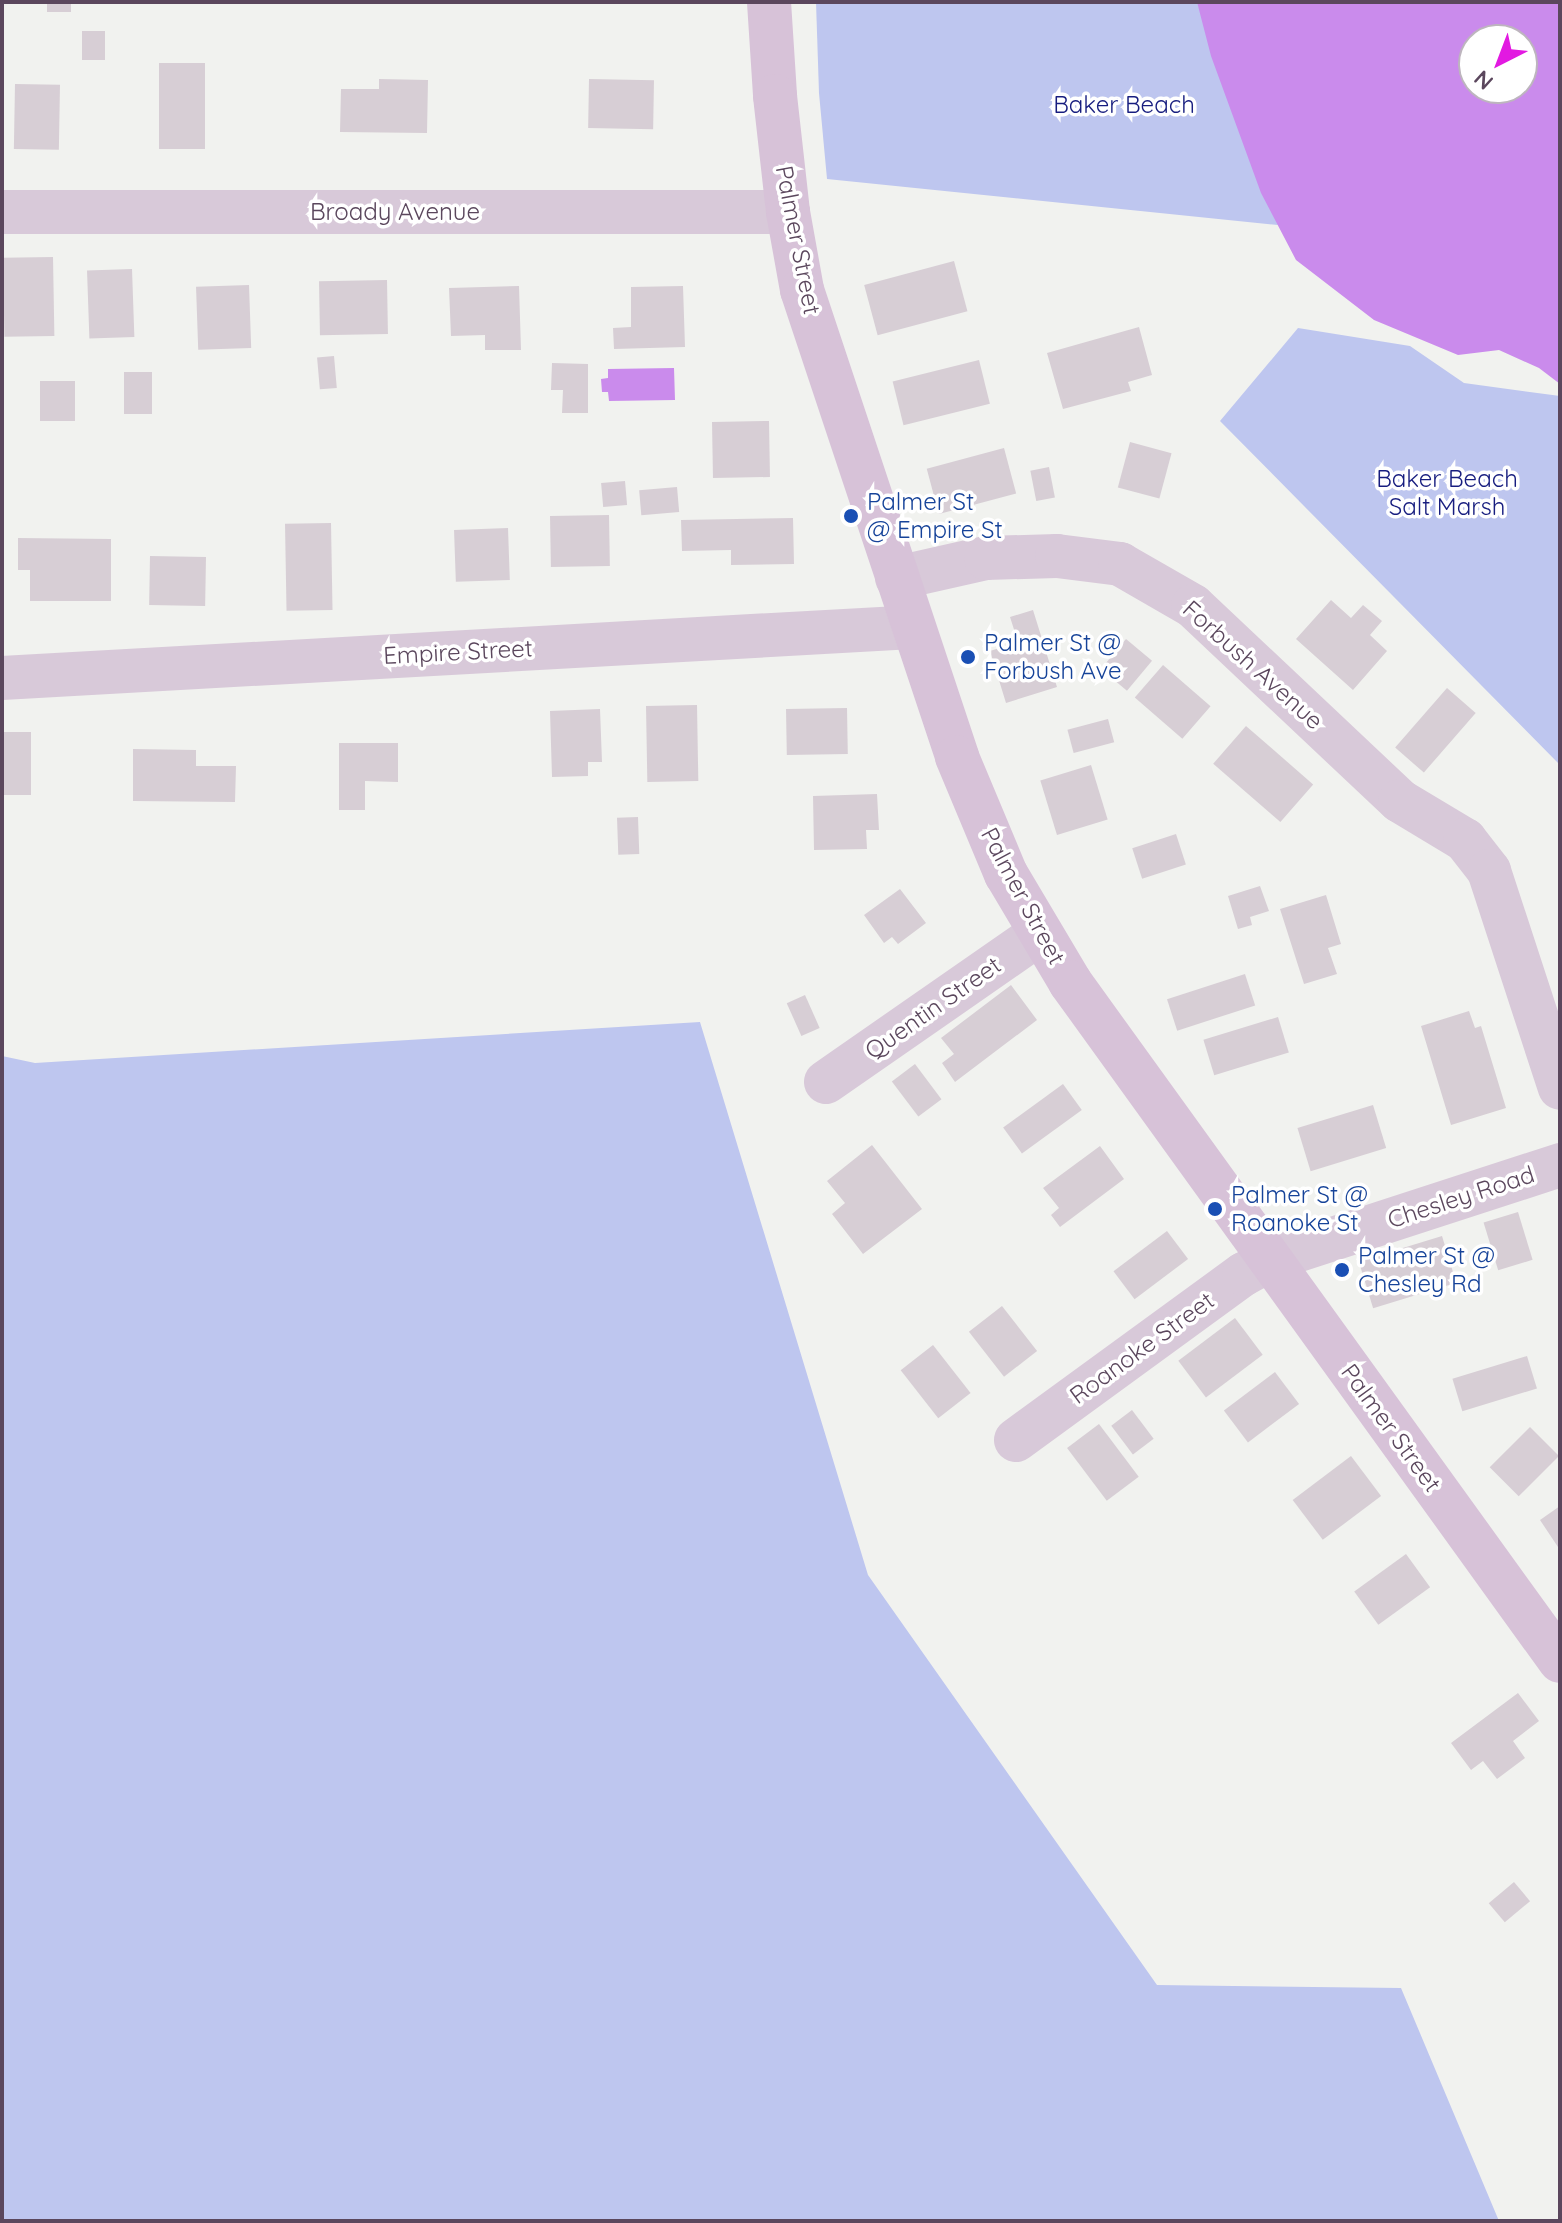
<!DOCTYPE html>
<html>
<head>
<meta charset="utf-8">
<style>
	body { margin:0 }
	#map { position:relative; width:1562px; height:2223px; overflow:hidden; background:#f1f2ef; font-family:Quicksand,sans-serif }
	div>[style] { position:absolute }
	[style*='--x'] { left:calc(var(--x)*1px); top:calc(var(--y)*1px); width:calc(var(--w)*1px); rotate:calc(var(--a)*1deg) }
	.green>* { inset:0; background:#bec6ef }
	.water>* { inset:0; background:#ca8bec }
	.building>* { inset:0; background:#d7ced5; transform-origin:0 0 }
	.street>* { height:44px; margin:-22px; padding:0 22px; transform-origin:22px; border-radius:22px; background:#d8c9d9 }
	.secondary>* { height:44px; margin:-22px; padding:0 22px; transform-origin:22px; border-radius:22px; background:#d7c2d8 }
	.dots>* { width:22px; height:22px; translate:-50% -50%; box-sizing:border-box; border:4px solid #fff; border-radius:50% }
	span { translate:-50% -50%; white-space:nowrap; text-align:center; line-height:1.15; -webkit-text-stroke:7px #fff; paint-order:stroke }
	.park-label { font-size:24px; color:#171d7f }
	.street-label { font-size:24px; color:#5b475d }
	.transit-label { font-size:24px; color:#164399 }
	.left { translate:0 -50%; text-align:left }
	.frame { position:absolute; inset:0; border:4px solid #5b475d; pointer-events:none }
	.north { position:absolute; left:1458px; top:24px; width:80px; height:80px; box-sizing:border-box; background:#fff; border:2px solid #bdb5be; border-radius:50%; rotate:222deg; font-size:22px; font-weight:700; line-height:32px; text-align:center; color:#5b475d }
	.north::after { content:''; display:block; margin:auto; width:28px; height:36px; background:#e219e1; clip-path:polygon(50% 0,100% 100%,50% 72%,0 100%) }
</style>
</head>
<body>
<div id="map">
	<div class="green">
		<div style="clip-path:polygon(816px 2px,1197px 2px,1278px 225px,827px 179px,819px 93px)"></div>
		<div style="clip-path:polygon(1298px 328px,1410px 346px,1464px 383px,1560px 396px,1560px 765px,1220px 421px)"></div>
		<div style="clip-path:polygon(700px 1022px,868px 1575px,1157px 1985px,1401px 1988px,1499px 2221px,2px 2221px,2px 1056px,35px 1063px)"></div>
	</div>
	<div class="water">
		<div style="clip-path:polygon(evenodd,1197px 2px,1560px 2px,1560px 384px,1539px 368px,1499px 350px,1458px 355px,1374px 320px,1296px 260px,1261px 193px,1211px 56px,1197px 2px,1474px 40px,1522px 40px,1522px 88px,1474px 88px,1474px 40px)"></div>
		<div style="clip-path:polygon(674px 368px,675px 400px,609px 401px,608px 392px,602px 392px,601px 379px,608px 378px,608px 369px)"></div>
	</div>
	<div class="building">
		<div style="left:47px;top:2px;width:24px;height:10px"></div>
		<div style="left:82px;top:31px;width:23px;height:29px"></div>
		<div style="left:159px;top:63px;width:46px;height:86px"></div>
		<div style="clip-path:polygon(379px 79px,428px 80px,427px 133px,340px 132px,341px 89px,379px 89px)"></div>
		<div style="left:589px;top:79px;width:65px;height:49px;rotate:1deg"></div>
		<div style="left:15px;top:84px;width:45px;height:65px;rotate:1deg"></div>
		<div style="left:53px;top:257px;width:79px;height:50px;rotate:89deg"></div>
		<div style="left:954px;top:261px;width:52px;height:93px;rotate:75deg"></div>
		<div style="left:132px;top:269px;width:68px;height:45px;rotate:88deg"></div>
		<div style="left:387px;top:280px;width:54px;height:68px;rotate:89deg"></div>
		<div style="left:249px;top:285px;width:63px;height:53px;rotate:88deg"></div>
		<div style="clip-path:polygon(519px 286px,521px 350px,485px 350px,485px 335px,451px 336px,449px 288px)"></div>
		<div style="clip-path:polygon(683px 286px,685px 347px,614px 349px,613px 328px,631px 327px,631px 287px)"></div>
		<div style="clip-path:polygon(1139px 327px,1152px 375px,1128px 382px,1131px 391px,1063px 409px,1047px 353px)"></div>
		<div style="left:334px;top:356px;width:32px;height:17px;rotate:85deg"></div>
		<div style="left:979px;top:360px;width:45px;height:89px;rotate:76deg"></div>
		<div style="clip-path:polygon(552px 363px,588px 364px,588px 413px,562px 413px,563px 390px,551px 390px)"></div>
		<div style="left:124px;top:372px;width:28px;height:42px"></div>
		<div style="left:40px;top:381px;width:35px;height:40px"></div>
		<div style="left:769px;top:421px;width:56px;height:57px;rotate:89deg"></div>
		<div style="left:1130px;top:442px;width:43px;height:47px;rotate:15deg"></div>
		<div style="left:1004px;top:448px;width:47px;height:80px;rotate:75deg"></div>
		<div style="left:1049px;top:467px;width:31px;height:19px;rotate:79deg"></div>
		<div style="left:625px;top:481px;width:24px;height:24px;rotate:85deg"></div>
		<div style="left:677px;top:487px;width:25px;height:38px;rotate:85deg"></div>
		<div style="left:609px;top:515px;width:51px;height:59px;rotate:89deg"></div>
		<div style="clip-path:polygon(793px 518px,794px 564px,731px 565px,731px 550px,682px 551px,681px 520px)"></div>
		<div style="left:331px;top:523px;width:87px;height:46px;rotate:89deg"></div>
		<div style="left:508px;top:528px;width:52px;height:54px;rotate:88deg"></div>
		<div style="clip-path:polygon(18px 538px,111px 539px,111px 601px,30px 601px,30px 570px,18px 570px)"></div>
		<div style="left:150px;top:556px;width:56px;height:49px;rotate:1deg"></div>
		<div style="clip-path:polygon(1331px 600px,1351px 618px,1363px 605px,1382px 621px,1370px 635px,1387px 651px,1353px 690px,1296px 639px)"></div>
		<div style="clip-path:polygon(1033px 610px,1057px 687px,1006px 703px,990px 651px,1018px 642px,1010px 617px)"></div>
		<div style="left:1126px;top:639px;width:34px;height:39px;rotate:40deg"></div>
		<div style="left:1163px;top:665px;width:63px;height:43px;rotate:41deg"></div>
		<div style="left:1447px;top:688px;width:38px;height:79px;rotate:41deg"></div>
		<div style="left:697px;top:705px;width:76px;height:51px;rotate:89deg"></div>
		<div style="left:847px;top:708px;width:46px;height:61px;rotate:89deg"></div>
		<div style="clip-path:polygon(600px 709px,602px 762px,588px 762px,588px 776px,552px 777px,550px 711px)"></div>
		<div style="left:1108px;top:719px;width:24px;height:42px;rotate:75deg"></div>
		<div style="left:1246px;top:726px;width:89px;height:50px;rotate:41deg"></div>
		<div style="left:2px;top:732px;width:29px;height:63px"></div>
		<div style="clip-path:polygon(339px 743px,398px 743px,398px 782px,365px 781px,365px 810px,339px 810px)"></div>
		<div style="clip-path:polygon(133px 749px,196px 750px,196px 766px,236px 766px,235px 802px,133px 801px)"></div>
		<div style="left:1091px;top:765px;width:57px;height:53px;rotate:73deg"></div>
		<div style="clip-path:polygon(877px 794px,879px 830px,866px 830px,867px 849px,814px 850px,813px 796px)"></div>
		<div style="left:638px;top:817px;width:37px;height:21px;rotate:88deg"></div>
		<div style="left:1176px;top:834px;width:32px;height:46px;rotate:72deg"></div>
		<div style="clip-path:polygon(1260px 886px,1269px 911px,1250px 917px,1252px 925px,1238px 929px,1228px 896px)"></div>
		<div style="clip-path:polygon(900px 889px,926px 923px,898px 944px,892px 937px,884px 943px,864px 915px)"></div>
		<div style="clip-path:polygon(1326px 895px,1341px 944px,1328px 948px,1337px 974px,1304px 984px,1280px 909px)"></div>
		<div style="left:1245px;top:974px;width:33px;height:82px;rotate:72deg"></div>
		<div style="clip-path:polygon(1011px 985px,1037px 1020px,955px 1082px,942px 1063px,954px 1054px,941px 1038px)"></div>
		<div style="left:805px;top:995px;width:36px;height:20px;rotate:66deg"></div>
		<div style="clip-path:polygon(1469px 1011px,1475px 1028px,1481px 1026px,1506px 1108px,1451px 1125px,1421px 1026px)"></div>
		<div style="left:1278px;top:1017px;width:37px;height:78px;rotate:73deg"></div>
		<div style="left:915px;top:1064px;width:44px;height:29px;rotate:53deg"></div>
		<div style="left:1063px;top:1084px;width:32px;height:74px;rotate:54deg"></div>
		<div style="left:1373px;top:1105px;width:45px;height:79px;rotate:73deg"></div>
		<div style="clip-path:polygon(872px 1145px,922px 1209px,863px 1254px,832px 1214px,845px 1203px,827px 1181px)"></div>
		<div style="clip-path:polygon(1100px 1146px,1124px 1179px,1060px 1227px,1051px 1215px,1059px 1208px,1043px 1188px)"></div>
		<div style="left:1518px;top:1212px;width:50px;height:36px;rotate:73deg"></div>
		<div style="left:1167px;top:1231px;width:35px;height:67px;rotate:53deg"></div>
		<div style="left:1442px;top:1236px;width:49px;height:87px;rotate:73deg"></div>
		<div style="left:1002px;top:1306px;width:57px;height:42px;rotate:52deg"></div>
		<div style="left:1235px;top:1318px;width:46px;height:71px;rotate:53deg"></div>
		<div style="left:933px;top:1345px;width:61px;height:41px;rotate:52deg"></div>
		<div style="left:1527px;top:1356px;width:34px;height:78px;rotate:73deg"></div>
		<div style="left:1275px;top:1372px;width:40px;height:64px;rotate:53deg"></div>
		<div style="left:1132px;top:1410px;width:36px;height:26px;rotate:53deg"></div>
		<div style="left:1099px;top:1424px;width:66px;height:40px;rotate:53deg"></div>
		<div style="left:1530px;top:1427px;width:41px;height:57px;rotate:45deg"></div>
		<div style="left:1351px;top:1456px;width:50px;height:73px;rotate:53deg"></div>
		<div style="clip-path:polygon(1560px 1506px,1560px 1550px,1540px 1520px)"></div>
		<div style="left:1406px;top:1554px;width:41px;height:64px;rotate:54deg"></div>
		<div style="clip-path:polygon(1518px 1693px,1539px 1721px,1513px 1741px,1525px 1758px,1497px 1779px,1483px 1761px,1471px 1770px,1451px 1743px)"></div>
		<div style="left:1514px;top:1882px;width:25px;height:33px;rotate:50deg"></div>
	</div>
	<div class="street">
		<div style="--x:2;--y:212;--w:786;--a:0"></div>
		<div style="--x:897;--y:578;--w:91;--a:-12.7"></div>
		<div style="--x:986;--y:558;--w:71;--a:-1.6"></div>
		<div style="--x:1057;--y:556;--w:64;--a:7.2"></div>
		<div style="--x:1120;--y:564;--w:84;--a:29.9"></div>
		<div style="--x:1193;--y:606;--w:284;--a:43.3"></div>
		<div style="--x:1400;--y:801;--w:76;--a:31"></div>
		<div style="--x:1465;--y:840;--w:39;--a:52"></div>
		<div style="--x:1489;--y:871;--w:228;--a:71.9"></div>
		<div style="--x:2;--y:678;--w:912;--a:-3.2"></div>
		<div style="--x:826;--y:1082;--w:261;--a:-34.8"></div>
		<div style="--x:1016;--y:1440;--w:282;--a:-36.1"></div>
		<div style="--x:1244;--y:1274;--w:31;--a:-29"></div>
		<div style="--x:1271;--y:1259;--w:304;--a:-18"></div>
	</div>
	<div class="secondary">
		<div style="--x:769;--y:2;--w:94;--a:86.3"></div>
		<div style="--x:775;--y:96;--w:117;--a:83.6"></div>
		<div style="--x:788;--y:212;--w:79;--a:79.8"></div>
		<div style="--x:802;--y:290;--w:492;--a:71.6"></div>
		<div style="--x:957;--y:757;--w:127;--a:67.3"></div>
		<div style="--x:1006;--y:874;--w:126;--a:59.3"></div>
		<div style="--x:1070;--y:982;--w:837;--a:54.18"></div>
	</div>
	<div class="dots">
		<div style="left:851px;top:516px;background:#1a4fb4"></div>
		<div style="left:968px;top:657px;background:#1a4fb4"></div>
		<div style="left:1215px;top:1209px;background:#1a4fb4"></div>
		<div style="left:1342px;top:1270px;background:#1a4fb4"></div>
	</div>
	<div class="park-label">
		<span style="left:1124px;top:105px">Baker Beach</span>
		<span style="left:1447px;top:493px">Baker Beach<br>Salt Marsh</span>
	</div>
	<div class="street-label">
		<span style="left:395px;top:212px">Broady Avenue</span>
		<span style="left:798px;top:240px;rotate:79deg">Palmer Street</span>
		<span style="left:458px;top:652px;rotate:-3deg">Empire Street</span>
		<span style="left:1253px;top:665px;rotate:42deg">Forbush Avenue</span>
		<span style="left:1023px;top:896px;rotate:62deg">Palmer Street</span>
		<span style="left:933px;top:1008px;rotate:-35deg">Quentin Street</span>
		<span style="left:1461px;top:1197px;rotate:-18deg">Chesley Road</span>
		<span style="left:1142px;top:1348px;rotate:-36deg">Roanoke Street</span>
		<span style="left:1391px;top:1428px;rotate:54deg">Palmer Street</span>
	</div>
	<div class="transit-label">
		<span class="left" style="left:867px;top:516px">Palmer St<br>@ Empire St</span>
		<span class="left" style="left:984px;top:657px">Palmer St @<br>Forbush Ave</span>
		<span class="left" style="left:1231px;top:1209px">Palmer St @<br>Roanoke St</span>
		<span class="left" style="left:1358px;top:1270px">Palmer St @<br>Chesley Rd</span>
	</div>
	<div class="frame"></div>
	<div class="north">N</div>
</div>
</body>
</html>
